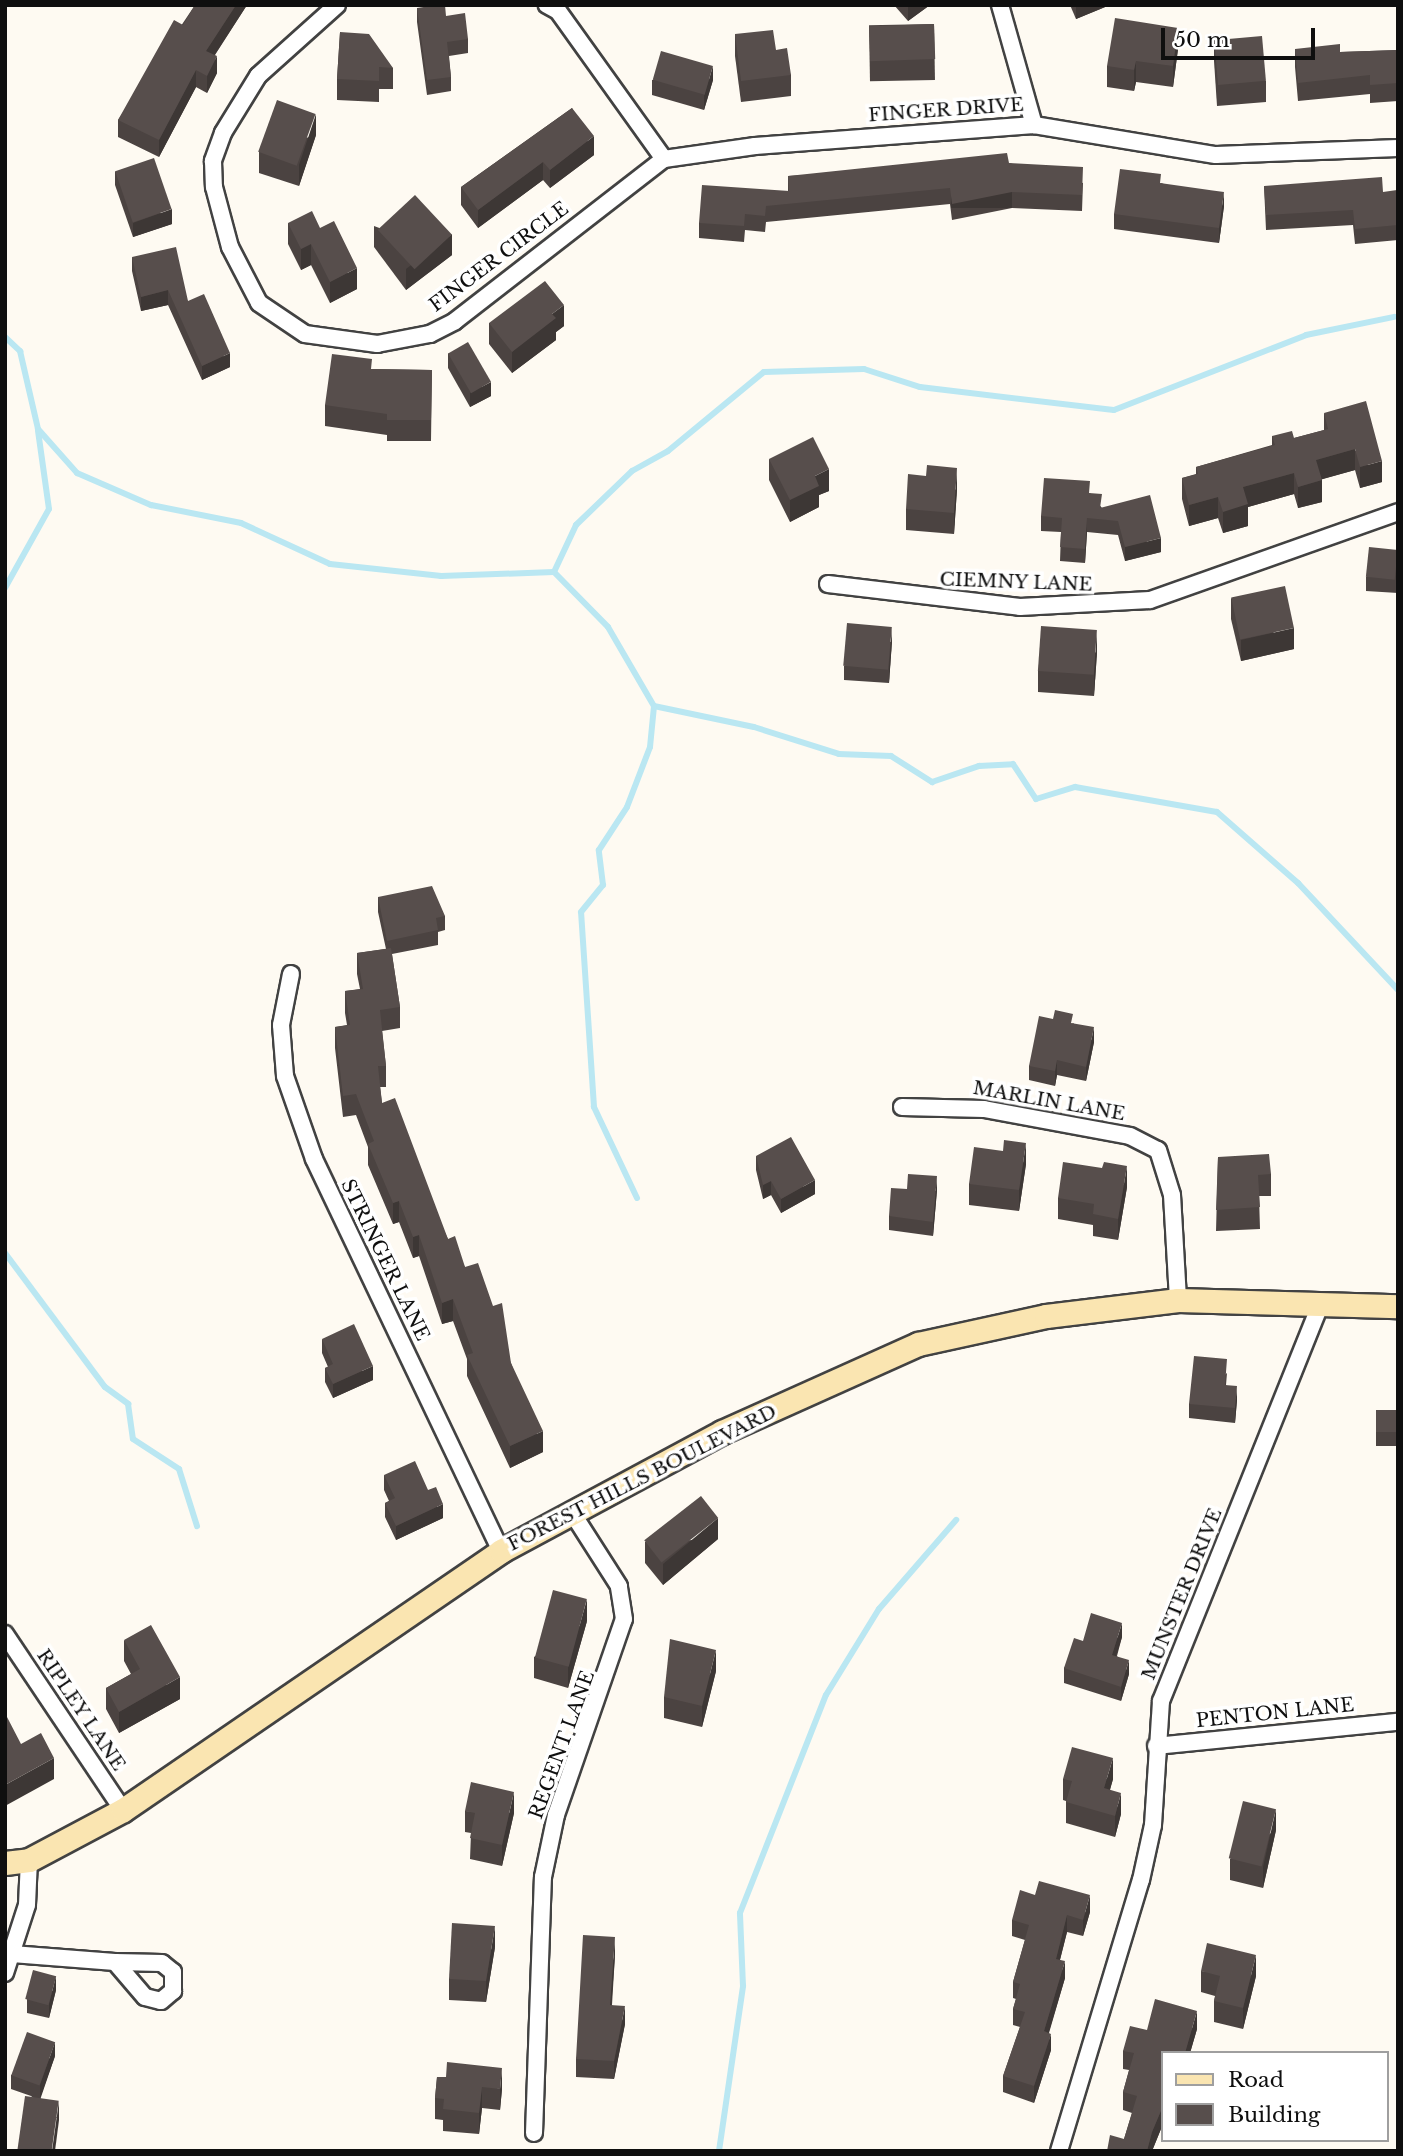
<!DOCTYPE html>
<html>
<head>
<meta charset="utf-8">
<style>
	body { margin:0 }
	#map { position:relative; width:1403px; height:2156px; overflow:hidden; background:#fefaf2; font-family:"Libre Baskerville",serif }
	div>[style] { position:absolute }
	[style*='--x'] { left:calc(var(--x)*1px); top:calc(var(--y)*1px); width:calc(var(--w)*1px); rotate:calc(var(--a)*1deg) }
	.stream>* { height:6px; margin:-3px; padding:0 3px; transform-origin:3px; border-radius:3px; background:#bae7f2 }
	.roads { filter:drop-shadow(2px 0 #424242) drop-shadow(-2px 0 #424242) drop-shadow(0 2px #424242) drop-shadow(0 -2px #424242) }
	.minor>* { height:16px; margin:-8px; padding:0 8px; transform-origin:8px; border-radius:8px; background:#fff }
	.secondary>* { height:23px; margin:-11.5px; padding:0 11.5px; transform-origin:11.5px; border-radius:11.5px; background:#fae5b1 }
	.wall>* { inset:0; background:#4b4341; transform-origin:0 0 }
	.shaded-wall>* { inset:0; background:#3d3735; transform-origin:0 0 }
	.building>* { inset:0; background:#574e4c; transform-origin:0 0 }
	span { translate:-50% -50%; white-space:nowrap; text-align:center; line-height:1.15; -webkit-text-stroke:7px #fff; paint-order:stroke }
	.street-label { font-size:19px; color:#0f0f0f }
	.frame { position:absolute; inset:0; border:7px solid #0f0f0f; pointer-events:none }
	.legend { position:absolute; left:1161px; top:2051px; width:228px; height:91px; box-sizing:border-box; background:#fff; border:2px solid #9f9f9f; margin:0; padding:9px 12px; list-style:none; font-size:21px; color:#0f0f0f }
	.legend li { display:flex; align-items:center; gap:14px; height:35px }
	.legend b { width:35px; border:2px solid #9f9f9f }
	.scale { position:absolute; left:1161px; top:28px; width:154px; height:32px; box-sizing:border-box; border:4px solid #0f0f0f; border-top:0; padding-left:9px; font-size:21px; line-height:24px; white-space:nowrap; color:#0f0f0f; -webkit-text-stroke:5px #fff; paint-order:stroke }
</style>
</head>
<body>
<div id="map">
	<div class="stream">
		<div style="--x:5;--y:337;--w:21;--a:43"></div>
		<div style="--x:20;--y:351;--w:80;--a:77"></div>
		<div style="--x:38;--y:429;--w:59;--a:48.4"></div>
		<div style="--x:77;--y:473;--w:81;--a:23.4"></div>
		<div style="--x:151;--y:505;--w:92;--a:11.3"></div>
		<div style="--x:241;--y:523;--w:98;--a:24.7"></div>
		<div style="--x:330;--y:564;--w:112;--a:6.2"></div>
		<div style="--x:441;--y:576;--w:113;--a:-2"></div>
		<div style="--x:554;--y:572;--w:77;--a:45.5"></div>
		<div style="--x:608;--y:627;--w:91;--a:59.8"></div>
		<div style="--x:654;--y:706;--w:102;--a:11.9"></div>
		<div style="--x:754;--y:727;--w:89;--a:17.6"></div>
		<div style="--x:839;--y:754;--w:52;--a:2.2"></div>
		<div style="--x:891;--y:756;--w:49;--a:32.4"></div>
		<div style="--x:932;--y:782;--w:50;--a:-18.8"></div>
		<div style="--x:979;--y:766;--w:34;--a:-3"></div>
		<div style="--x:1013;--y:764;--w:42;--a:56.7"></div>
		<div style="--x:1036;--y:799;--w:41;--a:-17.1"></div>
		<div style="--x:1075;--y:787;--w:144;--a:10"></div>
		<div style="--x:1217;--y:812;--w:108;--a:41.2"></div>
		<div style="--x:1298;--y:883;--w:146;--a:46.9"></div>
		<div style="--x:554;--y:572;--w:52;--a:-64.9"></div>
		<div style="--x:576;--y:525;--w:78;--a:-44"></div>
		<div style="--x:632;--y:471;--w:41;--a:-29.1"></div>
		<div style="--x:668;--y:451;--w:124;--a:-39.5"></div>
		<div style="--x:764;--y:372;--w:100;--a:-1.7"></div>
		<div style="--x:864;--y:369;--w:59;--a:17.8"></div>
		<div style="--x:920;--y:387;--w:195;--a:6.8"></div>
		<div style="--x:1114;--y:410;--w:206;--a:-21.3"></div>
		<div style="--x:1306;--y:335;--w:90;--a:-11.6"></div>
		<div style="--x:5;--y:588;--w:90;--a:-60.9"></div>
		<div style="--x:49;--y:509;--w:79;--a:-98"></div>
		<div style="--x:637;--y:1198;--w:101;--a:-115.3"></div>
		<div style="--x:594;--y:1107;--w:195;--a:-93.8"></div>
		<div style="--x:581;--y:912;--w:35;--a:-51"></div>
		<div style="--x:603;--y:885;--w:35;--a:-97"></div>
		<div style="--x:599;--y:850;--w:51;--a:-56.9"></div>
		<div style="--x:627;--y:807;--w:64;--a:-69"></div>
		<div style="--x:650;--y:747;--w:41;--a:-84.4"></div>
		<div style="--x:5;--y:1253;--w:167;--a:53.3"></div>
		<div style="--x:105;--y:1387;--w:29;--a:36"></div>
		<div style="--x:128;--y:1404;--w:35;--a:82"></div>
		<div style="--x:133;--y:1439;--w:55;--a:33.1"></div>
		<div style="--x:179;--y:1469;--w:60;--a:72.5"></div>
		<div style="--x:719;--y:2151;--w:167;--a:-81.7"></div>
		<div style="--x:743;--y:1986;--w:73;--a:-92.4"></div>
		<div style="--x:740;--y:1913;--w:234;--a:-68.5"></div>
		<div style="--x:826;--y:1695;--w:101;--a:-58.4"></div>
		<div style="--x:879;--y:1609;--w:118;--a:-49.1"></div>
	</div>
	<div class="roads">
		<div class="minor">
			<div style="--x:337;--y:5;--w:106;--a:138.1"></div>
			<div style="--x:258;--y:76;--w:67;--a:121.6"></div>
			<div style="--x:223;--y:133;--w:30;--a:110"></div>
			<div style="--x:213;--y:161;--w:26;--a:88"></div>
			<div style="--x:214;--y:187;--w:62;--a:75.1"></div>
			<div style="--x:230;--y:247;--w:63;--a:62.6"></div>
			<div style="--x:259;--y:303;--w:55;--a:34"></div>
			<div style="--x:305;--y:334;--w:73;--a:7.9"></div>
			<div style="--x:377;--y:344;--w:54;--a:-10.7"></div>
			<div style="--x:430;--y:334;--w:28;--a:-27"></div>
			<div style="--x:455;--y:321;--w:264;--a:-37.8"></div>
			<div style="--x:664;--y:159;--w:182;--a:-125.6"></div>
			<div style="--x:558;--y:11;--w:13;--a:-151"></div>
			<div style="--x:1000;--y:5;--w:125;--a:74.2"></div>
			<div style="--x:664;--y:159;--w:92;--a:-8.1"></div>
			<div style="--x:755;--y:146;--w:280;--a:-4.3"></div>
			<div style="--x:1034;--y:125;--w:184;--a:9.4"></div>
			<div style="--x:1216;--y:155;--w:182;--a:-2.2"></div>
			<div style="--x:828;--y:584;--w:193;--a:6.8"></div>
			<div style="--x:1020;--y:607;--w:130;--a:-3.1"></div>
			<div style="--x:1150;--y:600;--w:263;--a:-19.5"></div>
			<div style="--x:291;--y:974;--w:52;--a:101.1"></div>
			<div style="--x:281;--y:1025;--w:51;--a:85.5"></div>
			<div style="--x:285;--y:1076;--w:88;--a:70.7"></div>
			<div style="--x:314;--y:1159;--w:434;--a:64.5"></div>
			<div style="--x:902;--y:1107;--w:82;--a:1.4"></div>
			<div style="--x:984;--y:1109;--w:148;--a:10.5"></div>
			<div style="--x:1130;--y:1136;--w:31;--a:27"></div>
			<div style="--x:1158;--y:1150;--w:47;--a:72.7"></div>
			<div style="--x:1172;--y:1195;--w:105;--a:86.7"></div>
			<div style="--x:5;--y:1634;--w:212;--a:56.2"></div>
			<div style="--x:1156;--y:1746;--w:243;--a:-5.7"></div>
			<div style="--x:12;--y:1954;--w:103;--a:4.4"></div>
			<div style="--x:115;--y:1962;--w:46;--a:49.4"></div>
			<div style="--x:145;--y:1997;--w:16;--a:14"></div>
			<div style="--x:161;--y:2001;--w:16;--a:-40"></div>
			<div style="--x:173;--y:1991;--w:19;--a:-90"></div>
			<div style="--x:173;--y:1972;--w:14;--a:-141"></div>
			<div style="--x:162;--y:1963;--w:47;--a:-178.8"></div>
			<div style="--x:5;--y:1973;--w:71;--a:-72.1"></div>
			<div style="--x:27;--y:1905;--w:45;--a:-87.5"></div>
			<div style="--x:534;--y:2133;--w:256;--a:-88"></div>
			<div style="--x:543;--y:1877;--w:63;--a:-78.2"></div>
			<div style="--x:556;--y:1815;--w:207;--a:-70.9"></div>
			<div style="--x:624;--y:1619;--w:33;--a:-99"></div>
			<div style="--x:619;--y:1586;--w:89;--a:-122.6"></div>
			<div style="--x:1059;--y:2151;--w:283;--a:-73.2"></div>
			<div style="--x:1141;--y:1880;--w:56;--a:-77.7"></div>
			<div style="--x:1153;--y:1825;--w:124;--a:-86.3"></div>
			<div style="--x:1161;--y:1701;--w:426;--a:-68.1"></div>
		</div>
		<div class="secondary">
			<div style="--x:5;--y:1863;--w:24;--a:-7"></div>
			<div style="--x:29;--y:1860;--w:106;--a:-28"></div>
			<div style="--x:123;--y:1810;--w:458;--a:-34.4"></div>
			<div style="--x:501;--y:1551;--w:251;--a:-28.3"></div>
			<div style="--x:722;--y:1432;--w:215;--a:-24.2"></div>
			<div style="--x:918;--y:1344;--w:131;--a:-12.3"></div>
			<div style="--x:1046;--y:1316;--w:133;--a:-6.9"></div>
			<div style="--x:1178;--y:1300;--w:220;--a:1.6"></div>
		</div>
	</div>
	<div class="wall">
		<div style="clip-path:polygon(195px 5px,247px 5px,215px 55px,217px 73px,207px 93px,196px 87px,159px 157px,118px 137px,118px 120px)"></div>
		<div style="clip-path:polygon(894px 5px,930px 5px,908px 21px)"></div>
		<div style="clip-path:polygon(1070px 5px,1110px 5px,1076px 19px)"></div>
		<div style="clip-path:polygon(417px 8px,446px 16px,468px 39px,468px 53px,449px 56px,451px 77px,451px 91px,427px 95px,417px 22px)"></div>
		<div style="left:934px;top:24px;width:56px;height:65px;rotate:89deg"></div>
		<div style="clip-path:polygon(340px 32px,393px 68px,393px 89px,379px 89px,379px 102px,337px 100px,337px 79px)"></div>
		<div style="clip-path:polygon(735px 34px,776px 50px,791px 75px,791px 96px,741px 102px,735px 56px)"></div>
		<div style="clip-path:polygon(1214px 40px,1266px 81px,1266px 102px,1217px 106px,1214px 61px)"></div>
		<div style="clip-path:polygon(1178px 49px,1173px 87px,1136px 82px,1134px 91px,1107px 87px,1107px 66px)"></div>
		<div style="clip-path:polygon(1295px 49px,1340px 52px,1398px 50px,1398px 101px,1370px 103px,1370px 94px,1298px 101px,1295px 67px)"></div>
		<div style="clip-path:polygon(652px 80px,713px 80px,704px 110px,652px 95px)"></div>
		<div style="clip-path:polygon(572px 108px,594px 155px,550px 188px,543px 180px,478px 228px,461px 205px,461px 187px)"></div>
		<div style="clip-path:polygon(316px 135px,299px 186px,259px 173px,259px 152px)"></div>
		<div style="clip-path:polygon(1009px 163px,1083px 183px,1082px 211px,1012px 208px,952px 220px,950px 204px,766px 222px,765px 232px,745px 230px,744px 242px,699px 238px,699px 223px,788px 191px,788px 176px)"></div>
		<div style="clip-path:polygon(115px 171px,172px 224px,133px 237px,115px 185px)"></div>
		<div style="clip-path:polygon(1161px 183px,1224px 206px,1219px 243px,1114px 229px,1114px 214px)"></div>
		<div style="clip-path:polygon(1264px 186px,1383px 192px,1398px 200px,1398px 240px,1355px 244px,1353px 225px,1266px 230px)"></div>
		<div style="clip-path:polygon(288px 223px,320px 228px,357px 289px,330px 303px,311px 265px,301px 270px,288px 244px)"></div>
		<div style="clip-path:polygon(374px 226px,452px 255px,406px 290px,374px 247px)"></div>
		<div style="clip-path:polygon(132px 257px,188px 301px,230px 367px,202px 380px,168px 305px,141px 311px,132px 271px)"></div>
		<div style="clip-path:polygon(489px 323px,564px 326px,556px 332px,556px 340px,512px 373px,489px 344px)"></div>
		<div style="clip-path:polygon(448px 353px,491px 396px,470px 407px,448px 368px)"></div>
		<div style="clip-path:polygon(372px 369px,432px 370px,431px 441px,387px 441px,387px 435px,325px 426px,325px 405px)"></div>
		<div style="clip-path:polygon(1324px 413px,1382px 482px,1360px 488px,1355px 470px,1322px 479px,1322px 502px,1298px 508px,1294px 494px,1248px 507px,1248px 526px,1223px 533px,1218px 518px,1189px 526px,1182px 499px,1182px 478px,1196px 474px,1196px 467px,1272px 445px,1272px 436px,1294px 438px,1324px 430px)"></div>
		<div style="clip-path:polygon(769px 459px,829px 491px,819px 495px,819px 507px,790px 522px,769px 480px)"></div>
		<div style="clip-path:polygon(957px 489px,954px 534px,906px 530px,906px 509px)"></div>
		<div style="clip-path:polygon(1090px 493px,1102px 508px,1161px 552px,1125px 561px,1118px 535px,1087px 532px,1085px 563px,1060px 561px,1061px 532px,1041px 531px,1041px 516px)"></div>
		<div style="clip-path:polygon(1398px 550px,1398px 593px,1366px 591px,1366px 577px)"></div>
		<div style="clip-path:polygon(1231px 598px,1294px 649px,1241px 661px,1231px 619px)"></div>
		<div style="clip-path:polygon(892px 641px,889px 683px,844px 680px,844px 666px)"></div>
		<div style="clip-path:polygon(1097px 652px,1094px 696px,1038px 692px,1038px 671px)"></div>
		<div style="clip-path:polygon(378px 897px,445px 916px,445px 930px,438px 932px,438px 945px,392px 954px,400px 1007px,400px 1028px,382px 1031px,386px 1066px,386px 1087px,380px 1087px,382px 1103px,448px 1239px,465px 1267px,511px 1363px,543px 1452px,510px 1468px,467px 1376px,467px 1359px,453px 1321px,442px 1324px,419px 1256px,413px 1258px,399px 1222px,393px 1224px,368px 1165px,368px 1147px,356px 1115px,343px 1117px,335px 1048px,335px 1027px,347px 1025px,345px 1013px,345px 991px,360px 989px,357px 974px,357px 953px,386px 949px,378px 912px)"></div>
		<div style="clip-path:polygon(1073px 1023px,1094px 1042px,1086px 1081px,1057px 1075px,1055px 1086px,1029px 1080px,1029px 1066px)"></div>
		<div style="clip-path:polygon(1003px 1151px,1026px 1164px,1019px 1211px,969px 1205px,969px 1184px)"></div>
		<div style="clip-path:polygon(756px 1156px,815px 1194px,781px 1213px,771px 1195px,763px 1199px,756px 1170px)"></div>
		<div style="clip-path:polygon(1218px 1157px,1271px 1174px,1271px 1196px,1259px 1196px,1260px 1229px,1216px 1231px)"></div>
		<div style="clip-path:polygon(1102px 1168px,1127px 1187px,1118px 1240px,1093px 1236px,1093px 1225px,1058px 1219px,1058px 1198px)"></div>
		<div style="clip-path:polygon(937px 1190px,933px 1236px,889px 1230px,889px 1216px)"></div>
		<div style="clip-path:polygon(322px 1339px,373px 1380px,333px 1398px,325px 1382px,325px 1368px,328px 1367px,322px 1353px)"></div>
		<div style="clip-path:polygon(1227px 1373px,1226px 1385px,1237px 1400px,1235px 1423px,1189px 1418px,1189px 1404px)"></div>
		<div style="left:1376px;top:1410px;width:22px;height:36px"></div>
		<div style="clip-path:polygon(384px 1475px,428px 1490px,443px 1518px,396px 1540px,385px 1517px,385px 1503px,389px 1501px,384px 1490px)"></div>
		<div style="clip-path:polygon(718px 1539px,663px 1585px,645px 1563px,645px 1542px)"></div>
		<div style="clip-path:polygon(587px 1621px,568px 1688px,534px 1678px,534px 1657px)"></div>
		<div style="clip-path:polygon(1122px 1637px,1117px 1656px,1129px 1674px,1121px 1701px,1064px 1683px,1064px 1668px,1083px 1641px)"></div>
		<div style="clip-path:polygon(124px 1640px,180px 1699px,119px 1733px,106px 1709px,106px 1688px,131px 1674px,124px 1661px)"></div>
		<div style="clip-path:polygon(716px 1671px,702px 1727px,664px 1718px,664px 1697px)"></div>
		<div style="clip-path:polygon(1063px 1779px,1113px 1779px,1110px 1790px,1121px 1814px,1115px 1837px,1066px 1823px,1066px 1801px,1063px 1800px)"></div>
		<div style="clip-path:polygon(465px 1811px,514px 1813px,502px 1866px,470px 1859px,471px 1833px,465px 1832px)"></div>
		<div style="clip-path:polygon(1276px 1830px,1263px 1888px,1230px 1880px,1230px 1859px)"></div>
		<div style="clip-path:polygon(1090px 1912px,1083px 1936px,1067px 1932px,1060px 1960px,1065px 1978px,1049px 2033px,1051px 2050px,1034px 2103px,1003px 2092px,1003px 2076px,1020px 2027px,1013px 2025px,1013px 2009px,1016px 1999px,1013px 1998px,1013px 1982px,1025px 1940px,1012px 1936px,1012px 1920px)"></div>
		<div style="clip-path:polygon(495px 1947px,486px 2002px,449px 2000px,449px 1979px)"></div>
		<div style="clip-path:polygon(615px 1955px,612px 2005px,625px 2024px,614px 2079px,576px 2077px,576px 2059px)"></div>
		<div style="clip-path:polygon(1201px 1971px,1256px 1976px,1243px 2029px,1214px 2022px,1214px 2001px,1215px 1996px,1201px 1992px)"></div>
		<div style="clip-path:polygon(56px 1990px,49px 2018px,27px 2013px,27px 1999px)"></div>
		<div style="clip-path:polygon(1197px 2029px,1190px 2053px,1163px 2053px,1163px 2124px,1152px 2151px,1124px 2139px,1132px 2113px,1123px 2110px,1123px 2092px,1129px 2070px,1123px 2069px,1123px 2051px,1147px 2030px)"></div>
		<div style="clip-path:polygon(55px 2056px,40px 2098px,59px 2120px,31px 2096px,11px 2089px,11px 2075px)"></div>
		<div style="clip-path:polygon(437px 2077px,502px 2089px,500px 2110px,482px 2108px,479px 2134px,443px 2131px,443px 2120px,435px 2119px,435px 2098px)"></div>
	</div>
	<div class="shaded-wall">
		<div style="clip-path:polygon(236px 5px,247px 5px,206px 68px,206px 51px)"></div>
		<div style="clip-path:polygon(908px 5px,930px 5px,908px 21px)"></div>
		<div style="clip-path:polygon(1076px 5px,1110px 5px,1076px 19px)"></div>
		<div style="clip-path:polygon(1178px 28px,1178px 49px,1173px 87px,1173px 66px)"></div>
		<div style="clip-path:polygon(217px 56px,217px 73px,207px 93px,207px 76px)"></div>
		<div style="clip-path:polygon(1136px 61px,1136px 82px,1134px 91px,1134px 70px)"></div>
		<div style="clip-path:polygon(713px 66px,713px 80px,704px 110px,704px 96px)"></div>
		<div style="clip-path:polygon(196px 70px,196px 87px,159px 157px,159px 140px)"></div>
		<div style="clip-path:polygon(316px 114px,316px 135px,299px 186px,299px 165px)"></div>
		<div style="clip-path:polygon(594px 136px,594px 155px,550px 188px,550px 170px)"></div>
		<div style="clip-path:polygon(543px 162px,543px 180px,478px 228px,478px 210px)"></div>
		<div style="left:1012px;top:192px;width:16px;height:61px;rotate:90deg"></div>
		<div style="clip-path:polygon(1224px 192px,1224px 206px,1219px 243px,1219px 228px)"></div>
		<div style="clip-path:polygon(172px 209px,172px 224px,133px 237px,133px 223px)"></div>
		<div style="clip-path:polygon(452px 234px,452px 255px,406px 290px,406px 269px)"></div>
		<div style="clip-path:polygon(311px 244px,311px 265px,301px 270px,301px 249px)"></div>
		<div style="clip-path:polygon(357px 268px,357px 289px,330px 303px,330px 282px)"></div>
		<div style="clip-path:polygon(168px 290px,168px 305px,141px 311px,141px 297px)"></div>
		<div style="clip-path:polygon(564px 305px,564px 326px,556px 332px,556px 340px,512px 373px,512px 352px,552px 314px)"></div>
		<div style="clip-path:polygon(230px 353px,230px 367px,202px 380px,202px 366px)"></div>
		<div style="clip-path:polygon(491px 382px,491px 396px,470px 407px,470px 393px)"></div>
		<div style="clip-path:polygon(1355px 449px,1355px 470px,1316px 481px,1316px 460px)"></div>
		<div style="clip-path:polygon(1382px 461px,1382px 482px,1360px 488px,1360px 467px)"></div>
		<div style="clip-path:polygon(957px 468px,957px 489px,954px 534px,954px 513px)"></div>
		<div style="clip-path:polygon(829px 469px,829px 491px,819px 495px,819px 507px,790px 522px,790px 500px,815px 476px)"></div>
		<div style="clip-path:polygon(1294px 473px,1294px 494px,1248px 507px,1248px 526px,1223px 533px,1223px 512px,1243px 487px)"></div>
		<div style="clip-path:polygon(1322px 480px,1322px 502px,1298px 508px,1298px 487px)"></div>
		<div style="clip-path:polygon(1218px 497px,1218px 518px,1189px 526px,1189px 505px)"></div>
		<div style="clip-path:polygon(1087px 518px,1087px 532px,1085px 563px,1085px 549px)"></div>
		<div style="clip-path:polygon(1161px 538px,1161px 552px,1125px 561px,1125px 547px)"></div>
		<div style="clip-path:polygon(892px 627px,892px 641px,889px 683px,889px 669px)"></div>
		<div style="clip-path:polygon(1294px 628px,1294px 649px,1241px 661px,1241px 640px)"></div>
		<div style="clip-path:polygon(1097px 630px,1097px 652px,1094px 696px,1094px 675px)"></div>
		<div style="clip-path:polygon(1094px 1027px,1094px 1042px,1086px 1081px,1086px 1067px)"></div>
		<div style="clip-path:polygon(1057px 1060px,1057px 1075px,1055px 1086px,1055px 1071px)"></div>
		<div style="clip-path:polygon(1026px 1143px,1026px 1164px,1019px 1211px,1019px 1190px)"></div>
		<div style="clip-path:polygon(1127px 1166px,1127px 1187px,1118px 1240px,1118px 1219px)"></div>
		<div style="clip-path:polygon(937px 1176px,937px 1190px,933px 1236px,933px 1222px)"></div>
		<div style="clip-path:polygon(815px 1180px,815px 1194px,781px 1213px,781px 1199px)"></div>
		<div style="clip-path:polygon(771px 1181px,771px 1195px,763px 1199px,763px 1185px)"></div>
		<div style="clip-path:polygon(399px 1201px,399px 1222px,393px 1224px,393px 1203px)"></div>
		<div style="clip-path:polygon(419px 1235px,419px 1256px,413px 1258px,413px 1237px)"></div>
		<div style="clip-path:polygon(453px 1299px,453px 1321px,442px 1324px,442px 1303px)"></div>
		<div style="clip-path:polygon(373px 1366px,373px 1380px,333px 1398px,333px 1384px)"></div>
		<div style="clip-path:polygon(1237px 1386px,1237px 1400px,1235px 1423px,1235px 1408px)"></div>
		<div style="clip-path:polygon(543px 1431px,543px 1452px,510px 1468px,510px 1446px)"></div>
		<div style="clip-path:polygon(443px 1504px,443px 1518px,396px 1540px,396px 1526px)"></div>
		<div style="clip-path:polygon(718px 1518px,718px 1539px,663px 1585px,663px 1564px)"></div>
		<div style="clip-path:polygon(587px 1599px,587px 1621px,568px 1688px,568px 1667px)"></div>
		<div style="clip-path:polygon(1122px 1623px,1122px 1637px,1112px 1669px,1112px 1655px)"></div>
		<div style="clip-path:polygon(716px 1650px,716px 1671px,702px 1727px,702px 1706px)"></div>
		<div style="clip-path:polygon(1129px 1660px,1129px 1674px,1121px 1701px,1121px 1687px)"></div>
		<div style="clip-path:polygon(180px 1677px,180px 1699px,119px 1733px,119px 1712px)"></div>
		<div style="clip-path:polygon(54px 1758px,54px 1779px,5px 1806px,5px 1785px)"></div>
		<div style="clip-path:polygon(1113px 1758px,1113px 1779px,1104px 1809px,1104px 1788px)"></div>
		<div style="clip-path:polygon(514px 1792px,514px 1813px,502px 1866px,502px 1845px)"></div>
		<div style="clip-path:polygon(1121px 1793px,1121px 1814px,1115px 1837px,1115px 1816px)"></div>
		<div style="clip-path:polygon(1276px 1809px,1276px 1830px,1263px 1888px,1263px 1867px)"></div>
		<div style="clip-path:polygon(1090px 1895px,1090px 1912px,1083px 1936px,1083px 1920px)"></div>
		<div style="clip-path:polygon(1067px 1915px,1067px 1932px,1056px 1975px,1056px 1959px)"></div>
		<div style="clip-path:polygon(495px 1926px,495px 1947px,486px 2002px,486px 1981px)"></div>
		<div style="clip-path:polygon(615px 1937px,615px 1955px,610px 2023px,610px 2005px)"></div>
		<div style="clip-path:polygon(1256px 1955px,1256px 1976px,1243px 2029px,1243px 2008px)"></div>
		<div style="clip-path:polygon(1065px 1961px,1065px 1978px,1044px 2048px,1044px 2031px)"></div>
		<div style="clip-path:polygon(56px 1976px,56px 1990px,49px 2018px,49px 2004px)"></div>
		<div style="clip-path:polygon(625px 2006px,625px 2024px,614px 2079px,614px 2061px)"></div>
		<div style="clip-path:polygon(1197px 2011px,1197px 2029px,1190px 2053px,1185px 2053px)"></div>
		<div style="clip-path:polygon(1051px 2034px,1051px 2050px,1034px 2103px,1034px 2086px)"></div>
		<div style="clip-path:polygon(55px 2042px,55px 2056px,40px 2100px,40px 2085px)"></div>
		<div style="clip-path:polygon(502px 2068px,502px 2089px,500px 2110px,500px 2089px)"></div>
		<div style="clip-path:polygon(482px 2087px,482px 2108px,479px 2134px,479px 2113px)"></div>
		<div style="clip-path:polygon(59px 2101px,59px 2120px,55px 2151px,52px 2151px)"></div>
		<div style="clip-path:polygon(1163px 2106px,1163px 2124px,1152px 2151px,1147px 2151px,1152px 2132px)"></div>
	</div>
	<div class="building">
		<div style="clip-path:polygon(195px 5px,236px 5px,206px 51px,217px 56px,207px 76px,196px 70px,159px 140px,118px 120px,174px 20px,183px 25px)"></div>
		<div style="clip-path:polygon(437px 5px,445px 5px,446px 16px,465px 13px,468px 39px,447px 42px,451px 77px,427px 80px,417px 8px)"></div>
		<div style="clip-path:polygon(1115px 18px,1178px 28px,1173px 66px,1136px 61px,1134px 70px,1107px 66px)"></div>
		<div style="left:934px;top:24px;width:35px;height:65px;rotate:88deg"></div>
		<div style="clip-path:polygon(773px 30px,776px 50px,787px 48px,791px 75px,741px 81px,735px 34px)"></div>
		<div style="clip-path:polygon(340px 32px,369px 34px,393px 68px,379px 67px,379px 81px,337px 79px)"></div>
		<div style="left:1262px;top:36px;width:45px;height:48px;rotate:85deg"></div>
		<div style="clip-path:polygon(1340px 44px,1340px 52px,1398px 50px,1398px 83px,1370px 85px,1370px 75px,1298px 83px,1295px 49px)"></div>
		<div style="left:661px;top:51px;width:54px;height:30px;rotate:16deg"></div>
		<div style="left:277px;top:100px;width:41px;height:55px;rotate:20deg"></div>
		<div style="clip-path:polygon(572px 108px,594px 136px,550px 170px,543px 162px,478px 210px,461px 187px)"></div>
		<div style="clip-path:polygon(1007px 153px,1009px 163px,1083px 167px,1082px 195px,1012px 192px,952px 204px,950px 188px,766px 206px,765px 216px,745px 214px,744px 226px,699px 223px,702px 185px,789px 191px,788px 176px)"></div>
		<div style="left:154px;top:158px;width:54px;height:41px;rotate:71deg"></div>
		<div style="clip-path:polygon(1120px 169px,1161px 174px,1160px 183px,1224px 192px,1219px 228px,1114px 214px)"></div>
		<div style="clip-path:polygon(1382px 177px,1383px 192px,1397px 190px,1398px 225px,1355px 229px,1353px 210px,1266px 215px,1264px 186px)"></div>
		<div style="left:415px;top:195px;width:54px;height:51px;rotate:47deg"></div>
		<div style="clip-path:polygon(312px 211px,320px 228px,334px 221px,357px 268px,330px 282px,311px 244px,301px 249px,288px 223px)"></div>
		<div style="clip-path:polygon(176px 247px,188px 301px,204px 294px,230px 353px,202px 366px,168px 290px,141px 297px,132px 257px)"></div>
		<div style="clip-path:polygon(545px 281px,564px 305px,552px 314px,556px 318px,512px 352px,489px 323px)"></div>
		<div style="left:468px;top:342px;width:46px;height:23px;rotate:60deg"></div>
		<div style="clip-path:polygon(332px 354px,372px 359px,371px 369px,432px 370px,431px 420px,387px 420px,387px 414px,325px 405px)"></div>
		<div style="clip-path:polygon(1366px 401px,1382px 461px,1360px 467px,1355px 449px,1316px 460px,1322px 480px,1298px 487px,1294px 473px,1243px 487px,1248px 504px,1223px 512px,1218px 497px,1189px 505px,1182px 478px,1198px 474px,1196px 467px,1275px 445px,1272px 436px,1292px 431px,1294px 438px,1328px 429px,1324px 413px)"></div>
		<div style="clip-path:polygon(813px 437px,829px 469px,815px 476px,819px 486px,790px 500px,769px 459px)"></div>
		<div style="clip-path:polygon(927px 465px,957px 468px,954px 513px,906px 509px,908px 474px,926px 476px)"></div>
		<div style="clip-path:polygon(1044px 478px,1090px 481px,1089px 493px,1102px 494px,1100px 508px,1150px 495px,1161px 538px,1125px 547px,1118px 521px,1087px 518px,1085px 549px,1060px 547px,1062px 518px,1041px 516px)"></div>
		<div style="left:1369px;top:547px;width:29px;height:30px;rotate:6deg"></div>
		<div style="left:1285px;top:586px;width:43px;height:55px;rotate:78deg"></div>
		<div style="left:847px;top:623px;width:45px;height:43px;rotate:5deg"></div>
		<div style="left:1041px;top:626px;width:56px;height:45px;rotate:4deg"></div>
		<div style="clip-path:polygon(432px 886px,445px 916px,436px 918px,438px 930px,387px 941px,378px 897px)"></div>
		<div style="clip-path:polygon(391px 948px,400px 1007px,380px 1010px,386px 1066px,378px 1066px,382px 1103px,395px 1098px,448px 1239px,455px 1236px,465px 1267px,478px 1263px,493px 1306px,502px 1303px,511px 1363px,543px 1431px,510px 1446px,467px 1355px,473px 1353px,453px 1299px,442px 1303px,419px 1235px,413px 1237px,399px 1201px,393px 1203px,368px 1144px,374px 1141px,356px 1094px,343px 1096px,335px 1027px,350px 1025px,345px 991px,363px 989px,357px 953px)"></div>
		<div style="clip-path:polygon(1055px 1010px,1073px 1014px,1071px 1023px,1094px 1027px,1086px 1067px,1057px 1060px,1055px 1071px,1029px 1066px,1039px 1016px,1053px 1019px)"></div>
		<div style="clip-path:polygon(791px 1137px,815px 1180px,781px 1199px,771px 1181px,763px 1185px,756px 1156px)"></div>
		<div style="clip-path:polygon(1004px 1140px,1026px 1143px,1019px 1190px,969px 1184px,974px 1147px,1003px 1151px)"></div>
		<div style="clip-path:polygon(1269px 1154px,1271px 1174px,1258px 1175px,1260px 1207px,1216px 1210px,1218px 1157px)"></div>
		<div style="clip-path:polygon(1063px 1162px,1102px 1168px,1104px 1162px,1127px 1166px,1118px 1219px,1093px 1214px,1094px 1204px,1058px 1198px)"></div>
		<div style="clip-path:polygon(908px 1174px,937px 1176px,933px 1222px,889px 1216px,891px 1188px,907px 1189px)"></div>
		<div style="clip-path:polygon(354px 1324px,373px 1366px,333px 1384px,325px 1368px,333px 1364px,322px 1339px)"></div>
		<div style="clip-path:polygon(1194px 1356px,1227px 1359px,1225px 1385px,1237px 1386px,1235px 1408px,1189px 1404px)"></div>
		<div style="left:1376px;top:1410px;width:22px;height:22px"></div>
		<div style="clip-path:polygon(415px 1461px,428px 1490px,436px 1487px,443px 1504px,396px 1526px,385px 1503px,395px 1498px,384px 1475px)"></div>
		<div style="left:701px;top:1496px;width:28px;height:72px;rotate:52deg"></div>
		<div style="left:553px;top:1590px;width:35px;height:70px;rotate:15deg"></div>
		<div style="clip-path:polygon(1091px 1613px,1122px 1623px,1112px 1655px,1129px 1660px,1121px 1687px,1064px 1668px,1074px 1638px,1083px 1641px)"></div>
		<div style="clip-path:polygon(151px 1625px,180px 1677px,119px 1712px,106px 1688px,140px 1669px,124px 1640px)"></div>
		<div style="clip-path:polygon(670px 1639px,716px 1650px,702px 1706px,664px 1697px)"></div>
		<div style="clip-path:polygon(7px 1717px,21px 1744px,41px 1733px,54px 1758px,5px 1785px,5px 1718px)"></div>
		<div style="clip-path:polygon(1072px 1747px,1113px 1758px,1104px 1788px,1121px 1793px,1115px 1816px,1066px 1802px,1072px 1781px,1063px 1779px)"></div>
		<div style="clip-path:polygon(471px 1782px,514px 1792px,502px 1845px,470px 1838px,475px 1813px,465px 1811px)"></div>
		<div style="left:1243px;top:1801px;width:34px;height:59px;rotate:14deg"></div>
		<div style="clip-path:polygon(1039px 1881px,1090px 1895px,1083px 1920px,1067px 1915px,1056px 1959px,1065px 1961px,1044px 2031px,1051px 2034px,1034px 2086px,1003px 2076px,1025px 2012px,1013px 2009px,1020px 1984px,1013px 1982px,1029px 1925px,1012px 1920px,1020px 1890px,1035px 1895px)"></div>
		<div style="clip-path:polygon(452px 1923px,495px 1926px,486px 1981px,449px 1979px)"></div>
		<div style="clip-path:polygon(583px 1935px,615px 1937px,610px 2005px,625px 2006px,614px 2061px,576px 2059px)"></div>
		<div style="clip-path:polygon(1207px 1943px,1256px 1955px,1243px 2008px,1214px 2001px,1220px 1976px,1201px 1971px)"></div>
		<div style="left:33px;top:1970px;width:24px;height:30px;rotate:15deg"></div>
		<div style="clip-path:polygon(1155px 1999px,1197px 2011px,1185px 2053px,1163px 2053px,1163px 2106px,1152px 2132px,1147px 2151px,1107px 2151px,1110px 2135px,1124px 2139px,1137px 2096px,1123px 2092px,1134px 2053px,1123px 2051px,1130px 2026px,1147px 2030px)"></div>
		<div style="left:27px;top:2032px;width:30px;height:46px;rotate:20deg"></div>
		<div style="clip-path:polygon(447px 2062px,502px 2068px,500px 2089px,482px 2087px,479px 2113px,443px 2109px,444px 2099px,435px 2098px,437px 2077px,446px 2077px)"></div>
		<div style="left:25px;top:2096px;width:34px;height:56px;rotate:8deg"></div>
	</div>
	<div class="street-label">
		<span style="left:946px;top:110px;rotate:-4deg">FINGER DRIVE</span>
		<span style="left:499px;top:257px;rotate:-37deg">FINGER CIRCLE</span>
		<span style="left:1016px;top:582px;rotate:2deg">CIEMNY LANE</span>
		<span style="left:1049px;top:1101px;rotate:10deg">MARLIN LANE</span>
		<span style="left:385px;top:1260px;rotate:64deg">STRINGER LANE</span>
		<span style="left:642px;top:1478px;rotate:-27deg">FOREST HILLS BOULEVARD</span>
		<span style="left:1182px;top:1594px;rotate:-68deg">MUNSTER DRIVE</span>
		<span style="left:81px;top:1710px;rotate:56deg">RIPLEY LANE</span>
		<span style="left:1275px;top:1713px;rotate:-6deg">PENTON LANE</span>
		<span style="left:562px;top:1745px;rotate:-70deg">REGENT LANE</span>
	</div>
	<div class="frame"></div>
	<ul class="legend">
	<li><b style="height:9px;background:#fae5b1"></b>Road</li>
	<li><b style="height:19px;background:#574e4c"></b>Building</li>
	</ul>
	<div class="scale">50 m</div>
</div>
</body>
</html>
